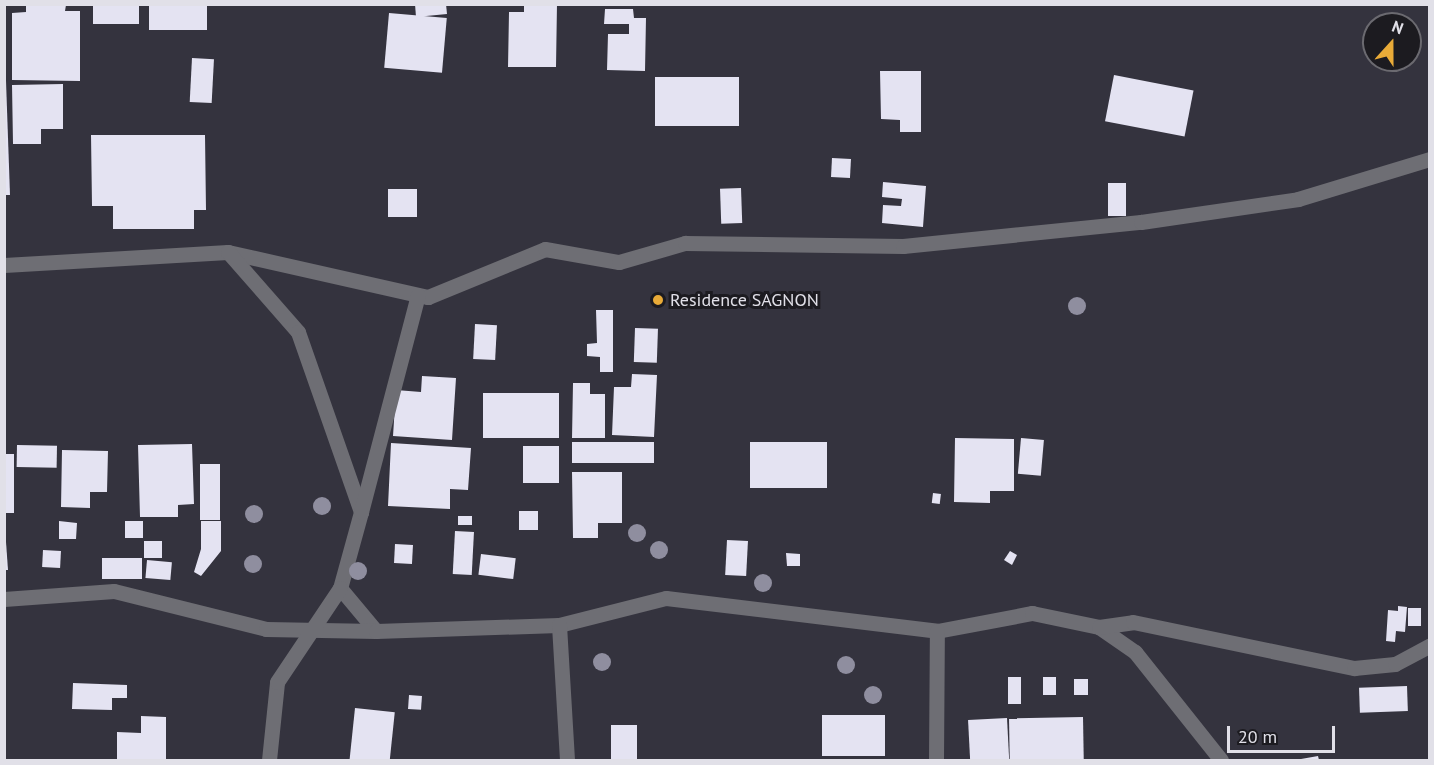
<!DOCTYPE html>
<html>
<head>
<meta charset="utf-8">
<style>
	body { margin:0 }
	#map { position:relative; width:1434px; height:765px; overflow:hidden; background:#34333e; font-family:"PT Sans",sans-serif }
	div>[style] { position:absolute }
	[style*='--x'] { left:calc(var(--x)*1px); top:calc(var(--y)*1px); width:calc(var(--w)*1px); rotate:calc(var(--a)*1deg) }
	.building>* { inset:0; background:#e4e3f2; transform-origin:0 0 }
	.minor>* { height:15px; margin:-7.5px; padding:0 7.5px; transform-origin:7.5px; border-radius:7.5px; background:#6e6e74 }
	.trees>* { width:18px; height:18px; margin:-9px; border-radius:50%; background:#8f8e9f }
	.dots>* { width:16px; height:16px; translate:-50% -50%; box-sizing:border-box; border:3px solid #1c1b20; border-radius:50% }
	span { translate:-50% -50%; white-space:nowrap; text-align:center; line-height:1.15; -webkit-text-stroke:6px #1c1b20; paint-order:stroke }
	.poi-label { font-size:18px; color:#e1e0e8 }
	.left { translate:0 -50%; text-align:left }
	.frame { position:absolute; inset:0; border:6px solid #e1e0e8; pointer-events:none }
	.north { position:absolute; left:1362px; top:12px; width:60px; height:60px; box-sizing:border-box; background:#1c1b20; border:2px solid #6b6a70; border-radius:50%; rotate:21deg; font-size:16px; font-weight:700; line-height:24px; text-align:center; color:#e1e0e8 }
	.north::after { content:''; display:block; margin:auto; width:21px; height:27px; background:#e9ab38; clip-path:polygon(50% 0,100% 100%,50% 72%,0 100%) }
	.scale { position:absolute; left:1227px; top:726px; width:108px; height:27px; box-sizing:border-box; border:3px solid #e1e0e8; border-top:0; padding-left:8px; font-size:18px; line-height:21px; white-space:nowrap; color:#e1e0e8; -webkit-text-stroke:4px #1c1b20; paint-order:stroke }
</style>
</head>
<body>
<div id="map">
	<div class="building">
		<div style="left:93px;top:4px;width:46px;height:20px"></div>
		<div style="left:149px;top:4px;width:58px;height:26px"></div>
		<div style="clip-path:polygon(415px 4px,446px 4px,447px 14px,416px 17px)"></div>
		<div style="clip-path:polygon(524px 4px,557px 4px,556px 67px,508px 67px,509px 12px,524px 12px)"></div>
		<div style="clip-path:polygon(26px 5px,66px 5px,65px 11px,80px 11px,80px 81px,12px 80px,12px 13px,26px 12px)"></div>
		<div style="clip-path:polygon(605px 9px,633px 9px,634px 18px,646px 18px,645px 71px,607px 70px,608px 34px,629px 34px,629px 24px,604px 24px)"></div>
		<div style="left:389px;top:13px;width:58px;height:55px;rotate:5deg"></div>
		<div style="left:192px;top:58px;width:22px;height:44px;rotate:3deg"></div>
		<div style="clip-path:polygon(880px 71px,921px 71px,921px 132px,900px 132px,900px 120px,881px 119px)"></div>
		<div style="left:1114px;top:75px;width:81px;height:47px;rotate:11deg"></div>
		<div style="left:655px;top:77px;width:84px;height:49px"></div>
		<div style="clip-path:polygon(4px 81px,6px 81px,10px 195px,4px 195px)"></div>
		<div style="clip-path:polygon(63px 84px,63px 129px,41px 129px,41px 144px,13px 144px,12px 85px)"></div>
		<div style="clip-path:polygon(91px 135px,205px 135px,206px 210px,194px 210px,194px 229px,113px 229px,113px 206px,92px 206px)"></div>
		<div style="left:832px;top:158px;width:19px;height:19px;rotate:3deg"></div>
		<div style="clip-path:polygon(883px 182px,926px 186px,923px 227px,882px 223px,883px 205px,901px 206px,902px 199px,882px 197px)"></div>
		<div style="left:1108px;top:183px;width:18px;height:33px"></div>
		<div style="left:741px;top:188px;width:35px;height:21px;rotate:88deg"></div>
		<div style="left:417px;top:189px;width:28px;height:29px;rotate:90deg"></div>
		<div style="clip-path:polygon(596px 310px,613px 310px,613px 372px,600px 372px,600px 357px,587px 356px,587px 344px,597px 343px)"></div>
		<div style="left:475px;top:324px;width:22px;height:35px;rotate:3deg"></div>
		<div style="left:635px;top:328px;width:23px;height:34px;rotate:2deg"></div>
		<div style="clip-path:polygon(632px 374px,657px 375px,654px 437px,612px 435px,614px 387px,631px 387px)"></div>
		<div style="clip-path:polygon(422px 376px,456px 378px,452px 440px,393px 436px,396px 390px,421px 392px)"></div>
		<div style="clip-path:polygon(573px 383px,590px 383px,590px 394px,605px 394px,605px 438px,572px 438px)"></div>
		<div style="left:483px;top:393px;width:76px;height:45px"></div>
		<div style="clip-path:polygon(955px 438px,1014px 439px,1014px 491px,990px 491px,990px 503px,954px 502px)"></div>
		<div style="left:1021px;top:438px;width:23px;height:36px;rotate:5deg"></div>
		<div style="left:572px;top:442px;width:82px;height:21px"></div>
		<div style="left:750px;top:442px;width:77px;height:46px"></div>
		<div style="clip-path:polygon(391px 443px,471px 448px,468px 490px,450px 489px,450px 509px,388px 506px)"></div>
		<div style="clip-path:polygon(192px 444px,194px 504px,178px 505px,178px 517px,140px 517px,138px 445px)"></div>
		<div style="left:17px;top:445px;width:40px;height:22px;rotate:1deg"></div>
		<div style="left:523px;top:446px;width:36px;height:37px"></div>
		<div style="clip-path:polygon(62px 450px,108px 451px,107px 492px,90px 492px,90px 508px,61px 507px)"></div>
		<div style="left:4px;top:454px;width:10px;height:59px"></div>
		<div style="left:200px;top:464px;width:20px;height:56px"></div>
		<div style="clip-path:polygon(572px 472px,622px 472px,622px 523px,598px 523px,598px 538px,573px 538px)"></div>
		<div style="left:933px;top:493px;width:8px;height:10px;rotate:7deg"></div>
		<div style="left:519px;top:511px;width:19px;height:19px"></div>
		<div style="left:458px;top:516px;width:14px;height:9px"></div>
		<div style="clip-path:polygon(59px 521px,77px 523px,76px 539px,59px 539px)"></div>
		<div style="left:125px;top:521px;width:18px;height:17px"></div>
		<div style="clip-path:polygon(201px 521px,221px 521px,221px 551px,201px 576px,194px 572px,201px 549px)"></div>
		<div style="left:455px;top:531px;width:19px;height:43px;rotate:3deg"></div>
		<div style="left:727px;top:540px;width:21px;height:35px;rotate:3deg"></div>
		<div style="left:144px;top:541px;width:18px;height:17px"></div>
		<div style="clip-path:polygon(6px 542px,8px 570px,4px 570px,4px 543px)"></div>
		<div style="left:395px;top:544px;width:18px;height:19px;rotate:3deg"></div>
		<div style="left:43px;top:550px;width:18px;height:17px;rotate:3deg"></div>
		<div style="clip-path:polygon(1010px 551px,1017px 555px,1012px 565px,1004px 560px)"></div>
		<div style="clip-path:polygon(786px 553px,800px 554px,800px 566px,787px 566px)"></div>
		<div style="left:481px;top:554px;width:35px;height:21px;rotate:7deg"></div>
		<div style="left:102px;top:558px;width:40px;height:21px"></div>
		<div style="left:147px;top:560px;width:25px;height:18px;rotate:5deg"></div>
		<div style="clip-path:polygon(1398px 606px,1407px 607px,1405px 632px,1396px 631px,1395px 642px,1386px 641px,1388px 610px,1398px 611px)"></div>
		<div style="left:1408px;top:608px;width:13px;height:18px"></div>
		<div style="left:1008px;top:677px;width:13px;height:27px"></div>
		<div style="left:1043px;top:677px;width:13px;height:18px"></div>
		<div style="left:1074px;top:679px;width:14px;height:16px"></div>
		<div style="clip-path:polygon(73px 683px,127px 685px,127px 698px,112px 698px,112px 710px,72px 709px)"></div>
		<div style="left:1407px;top:686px;width:25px;height:48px;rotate:88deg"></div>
		<div style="left:409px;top:695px;width:13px;height:14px;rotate:4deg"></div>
		<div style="left:355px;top:708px;width:40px;height:52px;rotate:6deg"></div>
		<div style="left:885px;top:715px;width:41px;height:63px;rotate:90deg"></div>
		<div style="clip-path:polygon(141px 716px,166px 717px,166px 760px,117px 760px,117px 732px,141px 733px)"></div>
		<div style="left:1083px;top:717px;width:43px;height:74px;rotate:89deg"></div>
		<div style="left:1007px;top:718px;width:42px;height:39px;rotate:87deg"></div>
		<div style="left:611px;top:725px;width:26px;height:35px"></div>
		<div style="clip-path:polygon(1318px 756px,1319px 760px,1301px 760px,1301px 759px)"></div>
	</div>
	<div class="minor">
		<div style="--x:228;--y:252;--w:205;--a:12.7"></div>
		<div style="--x:428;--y:297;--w:126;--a:-22.3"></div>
		<div style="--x:545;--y:249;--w:75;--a:10"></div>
		<div style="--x:619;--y:262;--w:69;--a:-16.1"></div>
		<div style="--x:685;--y:243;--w:218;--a:0.8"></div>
		<div style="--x:903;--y:246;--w:239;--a:-5.8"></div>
		<div style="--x:1141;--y:222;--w:159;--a:-8.3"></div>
		<div style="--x:1298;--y:199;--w:138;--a:-16.9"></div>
		<div style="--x:4;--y:265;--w:224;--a:-3.3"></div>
		<div style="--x:228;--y:252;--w:106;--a:48.8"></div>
		<div style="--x:298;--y:332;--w:191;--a:70.7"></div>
		<div style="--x:361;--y:512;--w:79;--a:105.4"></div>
		<div style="--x:340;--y:588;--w:56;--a:50.1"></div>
		<div style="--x:361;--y:512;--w:224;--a:-75.3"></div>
		<div style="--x:4;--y:599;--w:110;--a:-4.2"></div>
		<div style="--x:114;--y:591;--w:157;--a:14"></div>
		<div style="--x:266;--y:629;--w:110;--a:1"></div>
		<div style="--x:376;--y:631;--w:183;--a:-1.9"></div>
		<div style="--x:559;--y:625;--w:110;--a:-14.2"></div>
		<div style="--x:666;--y:598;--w:273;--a:6.9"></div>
		<div style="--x:937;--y:631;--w:97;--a:-10.7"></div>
		<div style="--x:1032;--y:613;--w:68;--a:11.8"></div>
		<div style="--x:1099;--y:627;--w:44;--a:34.8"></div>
		<div style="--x:1135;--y:652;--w:138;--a:51.5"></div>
		<div style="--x:559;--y:625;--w:135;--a:86.6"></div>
		<div style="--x:1099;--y:627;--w:34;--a:-8"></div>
		<div style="--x:1133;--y:622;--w:226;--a:11.8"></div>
		<div style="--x:1354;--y:668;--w:41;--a:-5.6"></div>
		<div style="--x:1395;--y:664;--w:40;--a:-28"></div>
		<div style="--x:269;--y:760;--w:78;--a:-84.1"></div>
		<div style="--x:277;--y:682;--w:113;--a:-56.2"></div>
		<div style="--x:936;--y:760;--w:129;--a:-89.6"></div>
	</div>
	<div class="trees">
		<div style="left:1077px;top:306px"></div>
		<div style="left:322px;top:506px"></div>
		<div style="left:254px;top:514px"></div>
		<div style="left:637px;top:533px"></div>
		<div style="left:659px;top:550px"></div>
		<div style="left:253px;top:564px"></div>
		<div style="left:358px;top:571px"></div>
		<div style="left:763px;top:583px"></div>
		<div style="left:602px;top:662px"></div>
		<div style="left:846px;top:665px"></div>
		<div style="left:873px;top:695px"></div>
	</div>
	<div class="dots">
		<div style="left:658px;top:300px;background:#e9ab38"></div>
	</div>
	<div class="poi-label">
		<span class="left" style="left:670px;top:300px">Residence SAGNON</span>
	</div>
	<div class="frame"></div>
	<div class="north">N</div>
	<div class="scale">20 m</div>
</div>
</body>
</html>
